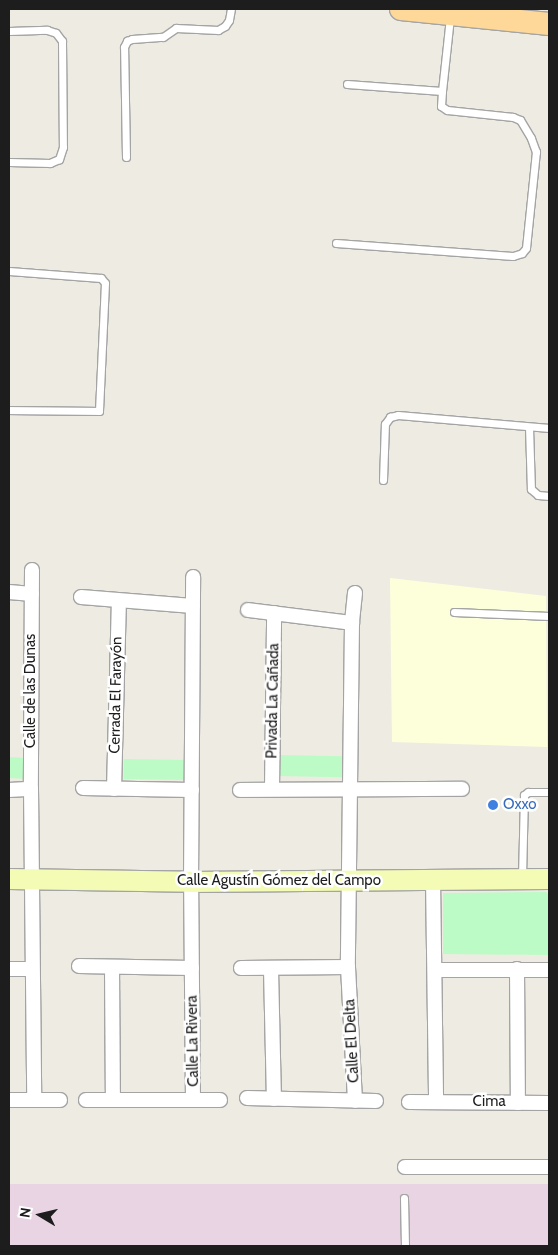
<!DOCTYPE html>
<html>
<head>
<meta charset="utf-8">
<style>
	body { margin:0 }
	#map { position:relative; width:558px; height:1255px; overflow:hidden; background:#eeebe2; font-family:Cabin,sans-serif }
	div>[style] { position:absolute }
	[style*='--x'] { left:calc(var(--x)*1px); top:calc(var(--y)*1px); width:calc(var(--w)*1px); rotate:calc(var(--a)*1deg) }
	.industrial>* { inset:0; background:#e8d4e3; transform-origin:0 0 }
	.education>* { inset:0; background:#fdffdb }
	.park>* { inset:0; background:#bdfbc6; transform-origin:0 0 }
	.roads { filter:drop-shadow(1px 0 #a4a4a4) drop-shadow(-1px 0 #a4a4a4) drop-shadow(0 1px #a4a4a4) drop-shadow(0 -1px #a4a4a4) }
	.lane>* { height:7px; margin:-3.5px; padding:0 3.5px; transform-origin:3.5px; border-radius:3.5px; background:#fff }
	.street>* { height:14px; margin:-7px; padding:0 7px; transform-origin:7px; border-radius:7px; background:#fff }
	.secondary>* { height:20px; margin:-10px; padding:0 10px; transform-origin:10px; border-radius:10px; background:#f3fbb4 }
	.primary>* { height:22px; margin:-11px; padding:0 11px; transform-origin:11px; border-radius:11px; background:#fed898 }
	.dots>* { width:14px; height:14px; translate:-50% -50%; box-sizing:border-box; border:2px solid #fff; border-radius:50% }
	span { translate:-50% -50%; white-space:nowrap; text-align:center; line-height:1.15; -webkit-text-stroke:5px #fff; paint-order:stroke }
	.street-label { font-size:15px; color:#1d1d1d }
	.shop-label { font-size:15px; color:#366cbe }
	.left { translate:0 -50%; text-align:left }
	.frame { position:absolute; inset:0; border:10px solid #1d1d1d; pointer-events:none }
	.north { position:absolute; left:15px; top:1190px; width:50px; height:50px; -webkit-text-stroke:4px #fff; paint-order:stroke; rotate:279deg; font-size:14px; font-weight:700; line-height:20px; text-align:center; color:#1d1d1d }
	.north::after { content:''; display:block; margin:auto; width:18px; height:22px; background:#1d1d1d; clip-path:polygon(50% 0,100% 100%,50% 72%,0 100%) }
</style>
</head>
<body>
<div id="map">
	<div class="industrial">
		<div style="left:9px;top:1184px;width:540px;height:62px"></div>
	</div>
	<div class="education">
		<div style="clip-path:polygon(390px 578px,546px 596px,547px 747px,392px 742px)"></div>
	</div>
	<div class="park">
		<div style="left:277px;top:755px;width:66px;height:21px;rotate:1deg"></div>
		<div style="left:9px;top:757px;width:17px;height:21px;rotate:3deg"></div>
		<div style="left:124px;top:759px;width:62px;height:20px;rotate:1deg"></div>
		<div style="clip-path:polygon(546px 892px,549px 895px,549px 955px,443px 954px,443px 893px)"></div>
	</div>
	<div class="roads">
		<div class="lane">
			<div style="--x:9;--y:31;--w:38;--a:-2"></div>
			<div style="--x:47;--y:30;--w:9;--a:18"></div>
			<div style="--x:56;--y:33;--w:10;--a:53"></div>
			<div style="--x:62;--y:41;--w:106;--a:89.5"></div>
			<div style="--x:63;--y:147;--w:13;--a:108"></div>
			<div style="--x:59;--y:159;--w:10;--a:156"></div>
			<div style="--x:50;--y:163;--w:41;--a:-178.6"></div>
			<div style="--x:347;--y:84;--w:95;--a:4.2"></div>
			<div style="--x:442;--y:91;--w:74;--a:-83.8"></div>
			<div style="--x:126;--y:157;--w:110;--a:-91"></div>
			<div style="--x:124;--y:47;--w:7;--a:-63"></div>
			<div style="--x:127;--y:41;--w:5;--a:-22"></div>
			<div style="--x:132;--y:39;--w:31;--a:-4"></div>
			<div style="--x:163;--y:37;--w:16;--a:-35"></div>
			<div style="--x:176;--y:28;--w:42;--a:2.7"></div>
			<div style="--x:218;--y:30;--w:8;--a:-30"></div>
			<div style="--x:225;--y:26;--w:7;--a:-56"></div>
			<div style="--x:229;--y:20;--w:11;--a:-80"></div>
			<div style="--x:336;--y:243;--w:177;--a:4.2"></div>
			<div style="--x:513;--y:256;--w:9;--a:-18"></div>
			<div style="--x:522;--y:253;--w:6;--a:-51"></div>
			<div style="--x:526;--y:248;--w:97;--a:-84.1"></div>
			<div style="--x:536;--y:152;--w:15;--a:-110"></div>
			<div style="--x:531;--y:138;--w:21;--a:-121"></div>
			<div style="--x:520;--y:120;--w:8;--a:-157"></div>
			<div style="--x:513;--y:117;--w:66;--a:-173.9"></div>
			<div style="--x:447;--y:110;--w:7;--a:-146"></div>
			<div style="--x:441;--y:106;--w:15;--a:-86"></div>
			<div style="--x:9;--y:271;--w:92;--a:4.4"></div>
			<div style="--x:101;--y:278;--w:6;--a:51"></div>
			<div style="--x:105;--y:283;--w:128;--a:92.7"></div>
			<div style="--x:99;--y:411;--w:90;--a:-179.4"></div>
			<div style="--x:529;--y:427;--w:62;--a:88.2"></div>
			<div style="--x:531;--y:489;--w:9;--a:41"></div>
			<div style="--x:538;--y:495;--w:11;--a:5"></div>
			<div style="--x:383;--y:480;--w:56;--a:-88"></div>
			<div style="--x:385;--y:424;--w:9;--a:-54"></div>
			<div style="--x:390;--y:417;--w:8;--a:-14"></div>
			<div style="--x:398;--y:415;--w:152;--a:4.9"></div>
			<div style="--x:454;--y:612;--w:95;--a:2.4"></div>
			<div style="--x:522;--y:877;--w:82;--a:-88.6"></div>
			<div style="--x:524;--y:795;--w:5;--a:-37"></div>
			<div style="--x:528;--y:792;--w:21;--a:0"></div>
			<div style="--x:404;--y:1198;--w:48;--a:88.8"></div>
		</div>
		<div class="street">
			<div style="--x:32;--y:570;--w:219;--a:90.3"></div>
			<div style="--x:31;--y:789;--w:311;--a:89.4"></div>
			<div style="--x:9;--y:592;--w:23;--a:5"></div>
			<div style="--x:355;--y:593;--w:30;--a:96"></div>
			<div style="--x:352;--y:623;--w:344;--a:90.7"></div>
			<div style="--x:348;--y:967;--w:134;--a:87"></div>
			<div style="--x:81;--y:597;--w:112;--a:4.6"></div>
			<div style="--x:248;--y:610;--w:105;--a:7.1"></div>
			<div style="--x:83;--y:788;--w:109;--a:1.1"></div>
			<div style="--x:114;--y:789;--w:188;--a:-88.5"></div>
			<div style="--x:272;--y:789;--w:176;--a:-89.3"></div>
			<div style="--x:9;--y:790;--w:22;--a:-3"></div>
			<div style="--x:240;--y:790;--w:222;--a:-0.3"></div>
			<div style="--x:433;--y:879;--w:223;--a:89.2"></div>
			<div style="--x:79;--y:966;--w:113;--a:1"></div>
			<div style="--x:112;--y:967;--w:133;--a:89.6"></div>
			<div style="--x:241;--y:968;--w:107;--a:-0.5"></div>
			<div style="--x:9;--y:969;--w:23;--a:0"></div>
			<div style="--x:271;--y:969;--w:130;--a:88.7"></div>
			<div style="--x:517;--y:969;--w:134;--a:89.6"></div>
			<div style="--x:435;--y:970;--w:114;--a:0"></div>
			<div style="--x:247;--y:1098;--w:129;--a:1.3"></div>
			<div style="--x:9;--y:1100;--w:51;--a:0"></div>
			<div style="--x:86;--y:1100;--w:134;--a:0"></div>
			<div style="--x:193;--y:1100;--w:218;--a:-90.5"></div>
			<div style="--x:191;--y:882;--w:305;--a:-89.6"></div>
			<div style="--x:409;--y:1102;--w:140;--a:0.4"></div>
			<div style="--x:405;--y:1167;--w:144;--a:0"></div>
		</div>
		<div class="secondary">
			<div style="--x:9;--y:879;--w:182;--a:0.9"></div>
			<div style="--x:191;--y:882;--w:358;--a:-0.5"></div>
		</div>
		<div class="primary">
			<div style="--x:401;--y:9;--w:149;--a:5.8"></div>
		</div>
	</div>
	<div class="dots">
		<div style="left:493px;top:805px;background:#3f7fe0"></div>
	</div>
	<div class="street-label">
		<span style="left:31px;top:691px;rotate:-90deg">Calle de las Dunas</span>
		<span style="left:116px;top:695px;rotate:-89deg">Cerrada El Farayón</span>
		<span style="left:273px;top:701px;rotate:-89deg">Privada La Cañada</span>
		<span style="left:279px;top:881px">Calle Agustín Gómez del Campo</span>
		<span style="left:193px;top:1041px;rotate:-91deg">Calle La Rivera</span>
		<span style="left:352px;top:1041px;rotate:-93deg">Calle El Delta</span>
		<span style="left:489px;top:1102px">Cima</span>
	</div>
	<div class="shop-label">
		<span class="left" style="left:503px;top:805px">Oxxo</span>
	</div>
	<div class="frame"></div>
	<div class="north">N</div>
</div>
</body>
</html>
